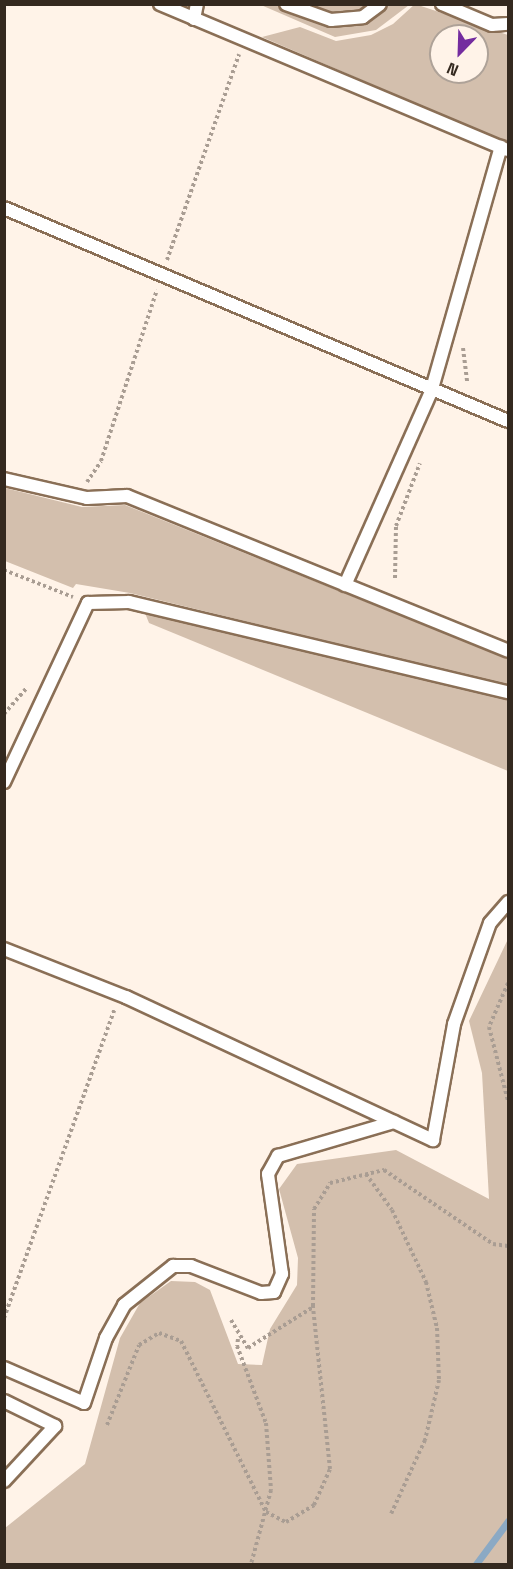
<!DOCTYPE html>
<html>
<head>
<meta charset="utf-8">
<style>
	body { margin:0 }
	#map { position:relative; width:513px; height:1569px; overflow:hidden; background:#fff3e8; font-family:"Space Grotesk",sans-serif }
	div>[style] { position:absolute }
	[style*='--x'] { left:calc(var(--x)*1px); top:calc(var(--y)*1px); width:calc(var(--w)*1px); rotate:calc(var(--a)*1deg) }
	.green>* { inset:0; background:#d3bfad }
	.stream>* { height:7px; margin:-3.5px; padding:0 3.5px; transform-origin:3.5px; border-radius:3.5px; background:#8ba9c4 }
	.path>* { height:4px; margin-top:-2px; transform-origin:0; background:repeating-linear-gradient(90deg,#a99d93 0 3px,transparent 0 6px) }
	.roads { filter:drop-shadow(2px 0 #8a6f56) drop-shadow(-2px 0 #8a6f56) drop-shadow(0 2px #8a6f56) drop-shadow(0 -2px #8a6f56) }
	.service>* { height:12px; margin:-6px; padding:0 6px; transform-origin:6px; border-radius:6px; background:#fff }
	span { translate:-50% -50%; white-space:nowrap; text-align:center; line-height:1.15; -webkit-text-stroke:6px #fff3e8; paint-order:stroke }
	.frame { position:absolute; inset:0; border:6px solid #34291f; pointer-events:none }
	.north { position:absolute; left:429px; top:24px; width:60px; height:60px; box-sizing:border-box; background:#fff3e8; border:2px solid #aea298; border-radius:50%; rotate:203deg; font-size:16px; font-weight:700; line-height:24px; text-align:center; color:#34291f }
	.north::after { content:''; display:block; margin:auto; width:21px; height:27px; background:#742c9f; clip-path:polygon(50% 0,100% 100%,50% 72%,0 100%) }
</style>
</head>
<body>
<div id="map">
	<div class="green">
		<div style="clip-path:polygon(evenodd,415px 4px,508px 35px,508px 143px,262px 37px,300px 27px,336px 41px,371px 35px,393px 24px,415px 4px,441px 36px,477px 36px,477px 72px,441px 72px,441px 36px)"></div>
		<div style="clip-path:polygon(261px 5px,409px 5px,376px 30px,335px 37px)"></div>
		<div style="clip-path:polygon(5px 488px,82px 507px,125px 505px,508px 659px,508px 685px,130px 593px,76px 584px,73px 588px,5px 561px)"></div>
		<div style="clip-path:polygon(145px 613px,508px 700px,508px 771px,149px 623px)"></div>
		<div style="clip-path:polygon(508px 939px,508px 1564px,5px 1564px,5px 1528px,85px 1464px,120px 1338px,140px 1303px,171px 1281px,195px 1282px,210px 1290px,238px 1364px,262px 1365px,270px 1329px,297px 1285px,298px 1258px,279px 1189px,297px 1164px,396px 1150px,489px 1199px,482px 1073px,469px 1021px)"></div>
	</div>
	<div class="stream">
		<div style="--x:476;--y:1564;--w:54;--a:-53.3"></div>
	</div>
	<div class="path">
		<div style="--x:167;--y:260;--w:218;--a:-70.7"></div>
		<div style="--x:463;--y:348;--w:35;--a:83"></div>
		<div style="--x:87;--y:482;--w:25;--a:-56"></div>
		<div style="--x:101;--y:461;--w:180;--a:-71.9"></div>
		<div style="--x:4;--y:570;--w:74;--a:21.4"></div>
		<div style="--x:395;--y:578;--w:52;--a:-88.9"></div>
		<div style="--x:396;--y:526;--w:67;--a:-69.1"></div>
		<div style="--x:4;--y:714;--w:35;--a:-49"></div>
		<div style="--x:508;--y:983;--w:48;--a:113.4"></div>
		<div style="--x:489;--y:1027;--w:76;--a:75.6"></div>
		<div style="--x:366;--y:1174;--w:44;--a:54.2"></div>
		<div style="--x:392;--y:1210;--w:80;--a:64.7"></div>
		<div style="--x:426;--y:1282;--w:47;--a:76.6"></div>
		<div style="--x:437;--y:1328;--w:52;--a:87.8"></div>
		<div style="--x:439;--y:1380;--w:62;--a:103.1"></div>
		<div style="--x:425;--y:1440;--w:81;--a:114.7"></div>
		<div style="--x:4;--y:1318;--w:327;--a:-70.3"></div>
		<div style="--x:231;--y:1320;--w:33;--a:59"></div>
		<div style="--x:248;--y:1348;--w:77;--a:-32.2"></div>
		<div style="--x:238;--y:1339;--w:7;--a:98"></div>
		<div style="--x:237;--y:1346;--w:82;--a:69.4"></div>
		<div style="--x:266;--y:1423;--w:67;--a:85.7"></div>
		<div style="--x:271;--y:1490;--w:77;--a:105.1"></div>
		<div style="--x:107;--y:1425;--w:86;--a:-68.2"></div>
		<div style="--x:139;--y:1345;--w:23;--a:-31"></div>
		<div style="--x:159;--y:1333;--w:23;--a:20"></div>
		<div style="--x:181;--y:1341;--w:191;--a:63.6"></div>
		<div style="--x:266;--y:1512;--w:22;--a:27"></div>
		<div style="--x:286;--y:1522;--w:33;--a:-31"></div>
		<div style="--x:314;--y:1505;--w:39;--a:-66"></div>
		<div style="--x:330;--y:1469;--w:164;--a:-96"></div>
		<div style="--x:313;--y:1306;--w:97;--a:-89.4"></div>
		<div style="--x:314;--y:1209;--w:31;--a:-58"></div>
		<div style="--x:330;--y:1183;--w:56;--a:-13.5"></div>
		<div style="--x:384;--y:1170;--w:132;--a:34.2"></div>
		<div style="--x:493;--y:1244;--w:15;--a:8"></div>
	</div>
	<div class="roads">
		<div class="service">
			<div style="--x:160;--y:4;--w:376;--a:22.8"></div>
			<div style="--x:286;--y:4;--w:48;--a:19.6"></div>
			<div style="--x:331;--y:20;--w:32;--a:-5"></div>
			<div style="--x:363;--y:17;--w:21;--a:-37"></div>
			<div style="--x:442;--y:4;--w:54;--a:22.8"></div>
			<div style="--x:492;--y:25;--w:16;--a:-4"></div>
			<div style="--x:194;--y:19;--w:15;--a:-79"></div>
			<div style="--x:4;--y:208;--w:547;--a:22.91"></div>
			<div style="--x:4;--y:479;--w:85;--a:12.9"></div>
			<div style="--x:87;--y:498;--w:40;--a:-2.9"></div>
			<div style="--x:127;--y:496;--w:411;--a:22.1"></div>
			<div style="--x:345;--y:585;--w:211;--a:-66"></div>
			<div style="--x:431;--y:392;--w:255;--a:-74.1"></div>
			<div style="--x:4;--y:782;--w:198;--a:-64.9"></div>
			<div style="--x:88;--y:603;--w:41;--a:-1.4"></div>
			<div style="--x:129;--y:602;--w:390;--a:13.4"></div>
			<div style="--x:4;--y:949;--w:131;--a:21.5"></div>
			<div style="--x:126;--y:997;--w:339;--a:25"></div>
			<div style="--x:433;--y:1140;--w:118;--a:-79.7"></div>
			<div style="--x:454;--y:1024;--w:107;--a:-70.4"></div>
			<div style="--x:490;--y:923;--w:28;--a:-49"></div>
			<div style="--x:4;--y:1368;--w:87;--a:23.6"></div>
			<div style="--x:84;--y:1403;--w:69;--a:-71.3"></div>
			<div style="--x:106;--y:1338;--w:38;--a:-61"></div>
			<div style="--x:124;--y:1305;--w:63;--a:-38.5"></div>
			<div style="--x:173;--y:1266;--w:18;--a:0"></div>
			<div style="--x:191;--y:1266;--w:75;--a:21.1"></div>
			<div style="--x:261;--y:1293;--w:13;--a:-4"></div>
			<div style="--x:274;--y:1292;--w:20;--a:-66"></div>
			<div style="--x:282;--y:1274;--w:101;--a:-98"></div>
			<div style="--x:268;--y:1174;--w:21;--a:-61"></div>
			<div style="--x:278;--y:1156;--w:121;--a:-16.3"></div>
			<div style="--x:4;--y:1401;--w:57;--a:26.1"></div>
			<div style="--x:55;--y:1426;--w:75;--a:132.8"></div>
		</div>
	</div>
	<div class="frame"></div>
	<div class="north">N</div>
</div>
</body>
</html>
